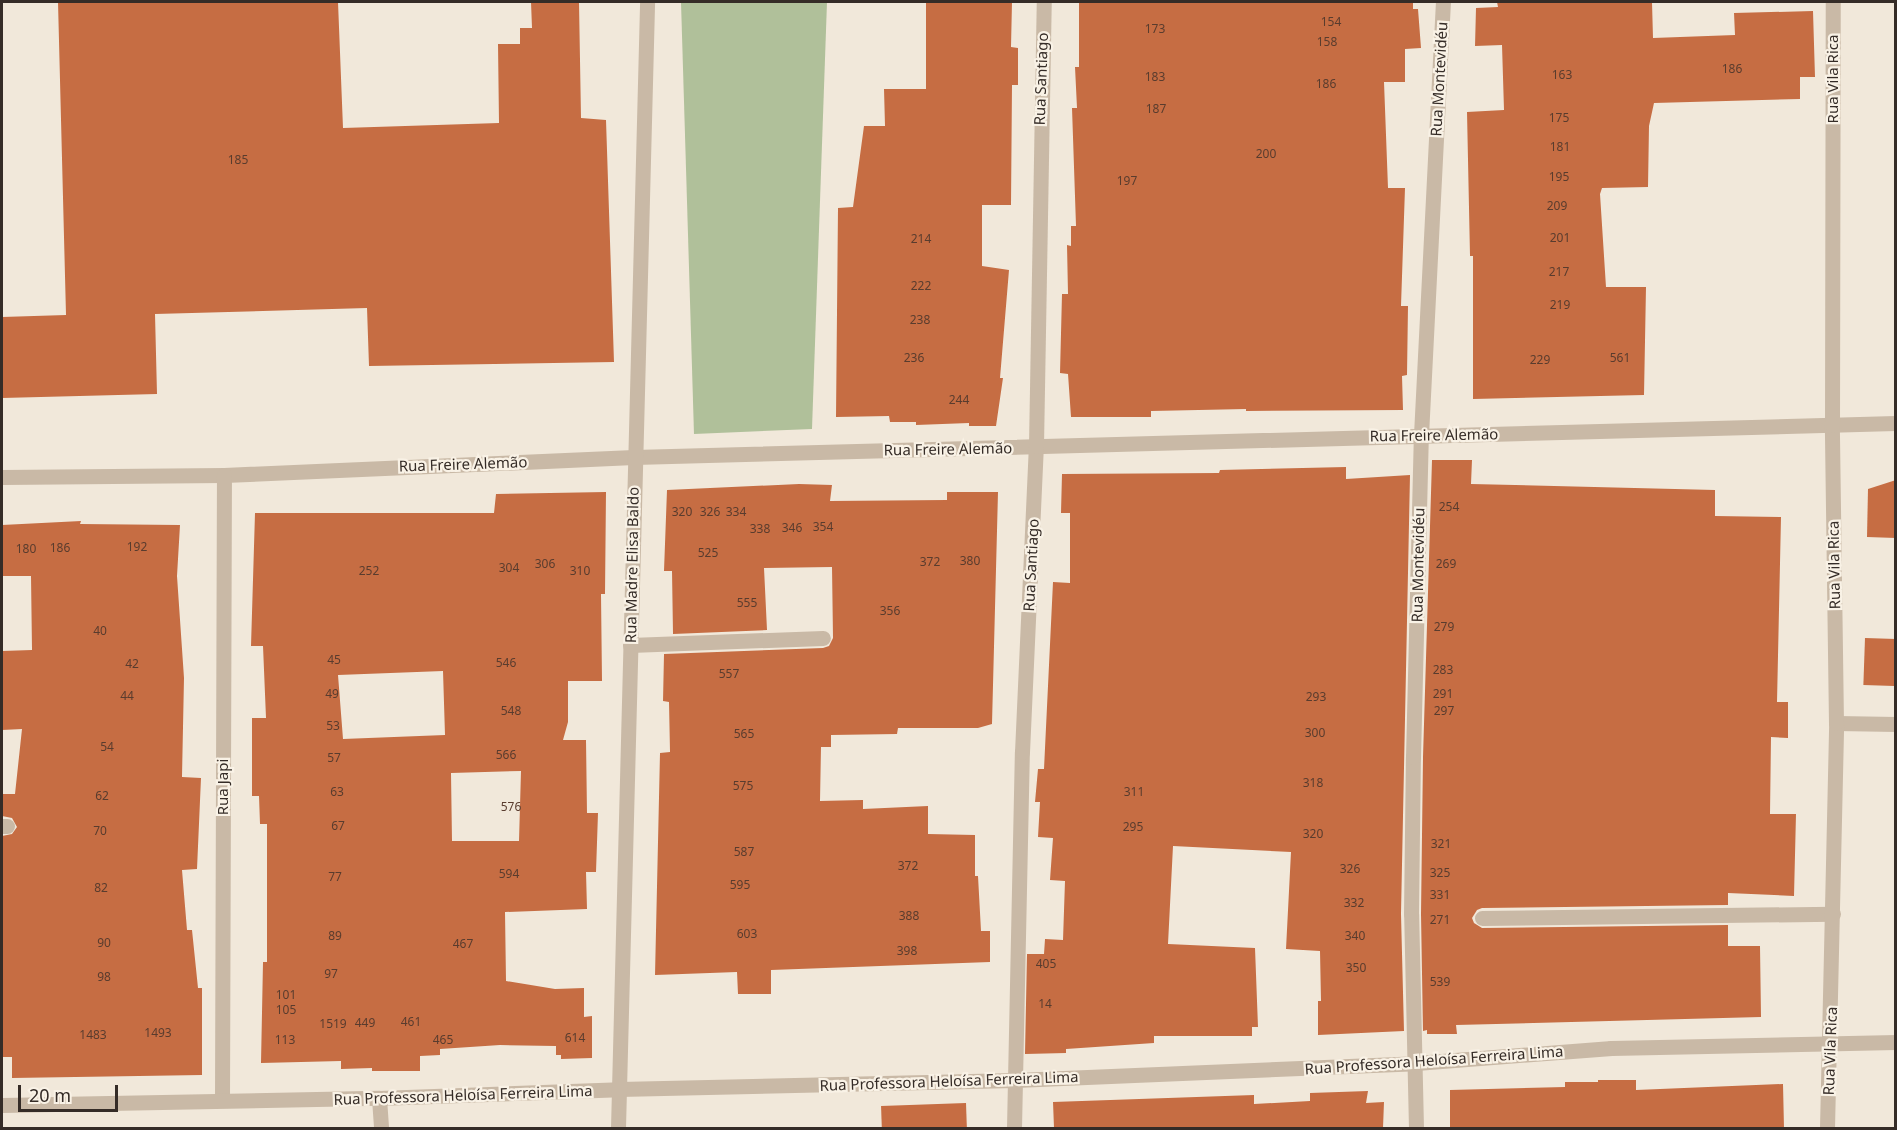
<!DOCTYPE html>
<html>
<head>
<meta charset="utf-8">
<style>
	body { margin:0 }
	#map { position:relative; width:1897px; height:1130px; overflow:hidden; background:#f1e8da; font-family:"Noto Sans",sans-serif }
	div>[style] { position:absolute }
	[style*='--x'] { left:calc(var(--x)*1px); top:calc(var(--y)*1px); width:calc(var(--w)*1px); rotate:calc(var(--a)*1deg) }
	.green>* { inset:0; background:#b0c09a }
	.building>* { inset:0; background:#c66d43; transform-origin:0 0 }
	.lane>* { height:15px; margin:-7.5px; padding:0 7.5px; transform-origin:7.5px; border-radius:7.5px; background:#c9b9a6 }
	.street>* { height:15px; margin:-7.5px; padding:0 7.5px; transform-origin:7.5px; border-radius:7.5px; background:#c9b9a6 }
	span { translate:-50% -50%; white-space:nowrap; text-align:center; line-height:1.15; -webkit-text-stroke:4.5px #f9f2e6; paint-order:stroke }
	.number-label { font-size:12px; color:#593c2e }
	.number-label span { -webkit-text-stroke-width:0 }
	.street-label { font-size:15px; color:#352c27 }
	.frame { position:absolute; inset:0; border:3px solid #352c27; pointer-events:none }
	.scale { position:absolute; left:18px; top:1085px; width:100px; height:27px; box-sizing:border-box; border:3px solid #352c27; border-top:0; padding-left:8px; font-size:18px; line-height:21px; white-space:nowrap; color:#352c27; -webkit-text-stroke:4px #f9f2e6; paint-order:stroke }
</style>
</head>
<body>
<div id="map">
	<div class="green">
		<div style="clip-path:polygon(681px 2px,827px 2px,812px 429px,694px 434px)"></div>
	</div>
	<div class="building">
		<div style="clip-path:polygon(58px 2px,338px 2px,343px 128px,499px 123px,498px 44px,520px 44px,520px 28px,532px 28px,531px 2px,579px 2px,581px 118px,606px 120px,614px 362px,369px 366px,367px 308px,155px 314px,157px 394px,2px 398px,2px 317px,66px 315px)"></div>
		<div style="clip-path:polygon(926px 2px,1012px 2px,1011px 47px,1018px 48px,1018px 85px,1012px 85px,1011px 205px,982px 205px,982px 266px,1009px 270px,1000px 378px,1003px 378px,996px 426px,969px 426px,969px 423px,916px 425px,916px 422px,890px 422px,889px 416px,836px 417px,838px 208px,853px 207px,864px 126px,885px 126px,884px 89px,926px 89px)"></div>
		<div style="clip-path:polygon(1079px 2px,1413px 2px,1413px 9px,1418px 9px,1421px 48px,1405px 49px,1405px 82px,1384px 82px,1388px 188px,1405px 188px,1401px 306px,1408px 306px,1407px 375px,1402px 376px,1403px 410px,1246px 411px,1246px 409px,1151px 411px,1151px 417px,1071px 417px,1068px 374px,1060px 373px,1062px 294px,1068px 294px,1067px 245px,1071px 246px,1071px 226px,1076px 226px,1072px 108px,1077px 108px,1075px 67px,1079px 67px)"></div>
		<div style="clip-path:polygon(1497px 2px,1652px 2px,1653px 38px,1735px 35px,1734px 13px,1813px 11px,1815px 77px,1800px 77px,1800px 99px,1654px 103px,1649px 126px,1648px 187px,1602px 188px,1600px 194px,1606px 287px,1646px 287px,1644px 395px,1473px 399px,1473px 256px,1470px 256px,1467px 112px,1504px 110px,1502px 45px,1475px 46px,1476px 8px,1498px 7px)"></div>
		<div style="clip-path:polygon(1432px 460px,1472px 460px,1471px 484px,1715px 490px,1715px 516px,1781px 517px,1777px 702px,1788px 702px,1788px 738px,1771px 737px,1770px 814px,1796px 814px,1794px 896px,1728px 893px,1728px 905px,1482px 908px,1477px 910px,1472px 918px,1474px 923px,1482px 928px,1728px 925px,1728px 946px,1760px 946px,1761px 1017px,1456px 1025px,1457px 1034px,1427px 1034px,1427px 1030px,1423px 1031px,1421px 914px,1423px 757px)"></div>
		<div style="clip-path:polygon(1346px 467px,1346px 479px,1410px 475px,1401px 914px,1404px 1031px,1318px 1035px,1318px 1001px,1321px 1001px,1320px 951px,1286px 949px,1291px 852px,1173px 846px,1168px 944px,1255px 948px,1258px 1027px,1252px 1027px,1252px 1036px,1154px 1036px,1154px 1043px,1066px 1049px,1066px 1053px,1025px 1054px,1027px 954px,1044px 954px,1045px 939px,1063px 940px,1065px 881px,1050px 880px,1053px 838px,1038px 837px,1040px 802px,1035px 802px,1038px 769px,1044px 769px,1053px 582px,1070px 583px,1070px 513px,1061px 513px,1062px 474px,1219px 473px,1220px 470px)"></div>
		<div style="clip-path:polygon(1896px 480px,1896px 538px,1867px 537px,1868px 489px)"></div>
		<div style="clip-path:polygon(799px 484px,832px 485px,830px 501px,947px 500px,947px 492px,998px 492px,992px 724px,978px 728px,898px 728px,897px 734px,831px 735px,831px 747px,821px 747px,820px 801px,863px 800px,863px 809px,928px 806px,928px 834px,975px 835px,975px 876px,978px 876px,981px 931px,990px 931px,990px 962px,771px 970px,771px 994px,738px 994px,737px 972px,655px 975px,660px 753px,670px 752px,669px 702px,663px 701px,664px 654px,823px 648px,829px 646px,833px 638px,832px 567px,764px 568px,767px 630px,673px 634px,672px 571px,664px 571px,667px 490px)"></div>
		<div style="clip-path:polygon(evenodd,606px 492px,605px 594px,601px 594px,602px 681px,568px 681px,568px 722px,563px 740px,586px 740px,587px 813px,598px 813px,596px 872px,586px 872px,587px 909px,505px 912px,506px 981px,555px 989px,584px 988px,584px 1017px,592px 1016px,592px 1058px,561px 1059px,561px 1055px,556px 1055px,556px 1046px,500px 1045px,440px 1049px,440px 1055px,420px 1056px,420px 1071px,372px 1071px,372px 1068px,341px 1069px,341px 1061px,261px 1063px,263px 962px,267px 962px,267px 824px,260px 824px,259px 796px,252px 796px,252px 718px,266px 718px,263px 646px,251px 646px,255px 513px,494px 513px,496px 494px,606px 492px,443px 671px,445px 735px,343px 739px,338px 675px,443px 671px,606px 492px,521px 771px,519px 841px,452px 841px,451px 773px,521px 771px)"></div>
		<div style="clip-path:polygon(81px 521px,80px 524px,180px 525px,177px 576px,184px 678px,182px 777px,201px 778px,197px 869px,182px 870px,187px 930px,192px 930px,198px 988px,202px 988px,202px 1075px,12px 1078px,12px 1057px,2px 1057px,2px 836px,12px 834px,17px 827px,12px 818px,2px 816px,2px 794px,15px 794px,22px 729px,2px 730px,2px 651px,32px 650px,31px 576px,2px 576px,2px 525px)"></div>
		<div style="left:1865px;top:638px;width:31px;height:47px;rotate:2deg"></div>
		<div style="clip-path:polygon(1598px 1080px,1636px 1080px,1636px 1090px,1783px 1084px,1784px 1128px,1450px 1128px,1450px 1090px,1565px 1087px,1565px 1082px,1598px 1082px)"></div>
		<div style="clip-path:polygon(1368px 1091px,1366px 1103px,1384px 1102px,1383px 1128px,1054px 1128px,1053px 1102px,1254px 1095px,1254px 1104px,1310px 1101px,1310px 1093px)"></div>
		<div style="left:966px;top:1103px;width:25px;height:85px;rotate:88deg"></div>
	</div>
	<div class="lane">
		<div style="--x:630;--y:645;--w:193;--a:-2.1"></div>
		<div style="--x:2;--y:826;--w:5;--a:0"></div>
	</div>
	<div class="street">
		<div style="--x:2;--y:477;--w:222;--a:-0.5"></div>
		<div style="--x:224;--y:475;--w:410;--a:-2.5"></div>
		<div style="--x:634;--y:457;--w:1262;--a:-1.54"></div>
		<div style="--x:1836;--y:723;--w:60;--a:1"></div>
		<div style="--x:1482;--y:918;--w:351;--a:-0.7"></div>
		<div style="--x:379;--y:1098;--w:30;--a:86"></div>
		<div style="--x:222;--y:1100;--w:625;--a:-89.82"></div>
		<div style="--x:2;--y:1105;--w:377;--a:-1.1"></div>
		<div style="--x:379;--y:1098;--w:240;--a:-2.1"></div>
		<div style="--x:619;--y:1089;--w:396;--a:-1.3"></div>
		<div style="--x:1015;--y:1080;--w:401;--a:-2.4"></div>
		<div style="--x:1416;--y:1063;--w:196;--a:-4.4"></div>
		<div style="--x:1611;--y:1048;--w:285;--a:-1.2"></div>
		<div style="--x:618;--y:1128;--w:1126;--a:-88.52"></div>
		<div style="--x:1014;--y:1128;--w:376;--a:-88.8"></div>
		<div style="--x:1022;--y:752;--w:306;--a:-87.4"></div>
		<div style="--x:1036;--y:446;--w:444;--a:-89"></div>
		<div style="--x:1416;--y:1128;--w:214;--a:-91.3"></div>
		<div style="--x:1411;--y:914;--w:157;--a:-89.3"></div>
		<div style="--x:1413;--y:757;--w:322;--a:-88.6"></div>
		<div style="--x:1421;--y:435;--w:434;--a:-87.1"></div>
		<div style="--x:1827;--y:1128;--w:405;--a:-88.7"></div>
		<div style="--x:1836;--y:723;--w:298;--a:-90.8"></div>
		<div style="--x:1832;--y:425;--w:423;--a:-89.9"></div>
	</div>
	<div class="number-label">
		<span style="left:1331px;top:22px">154</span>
		<span style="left:1155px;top:29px">173</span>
		<span style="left:1327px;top:42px">158</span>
		<span style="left:1732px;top:69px">186</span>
		<span style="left:1562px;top:75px">163</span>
		<span style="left:1155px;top:77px">183</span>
		<span style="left:1326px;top:84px">186</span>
		<span style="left:1156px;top:109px">187</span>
		<span style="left:1559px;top:118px">175</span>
		<span style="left:1560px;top:147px">181</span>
		<span style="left:1266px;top:154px">200</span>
		<span style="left:238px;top:160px">185</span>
		<span style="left:1559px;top:177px">195</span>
		<span style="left:1127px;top:181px">197</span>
		<span style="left:1557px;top:206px">209</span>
		<span style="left:1560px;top:238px">201</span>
		<span style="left:921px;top:239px">214</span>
		<span style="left:1559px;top:272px">217</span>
		<span style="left:921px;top:286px">222</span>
		<span style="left:1560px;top:305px">219</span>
		<span style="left:920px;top:320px">238</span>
		<span style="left:914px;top:358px">236</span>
		<span style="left:1620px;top:358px">561</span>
		<span style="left:1540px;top:360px">229</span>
		<span style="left:959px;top:400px">244</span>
		<span style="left:1449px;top:507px">254</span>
		<span style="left:682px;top:512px">320</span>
		<span style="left:710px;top:512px">326</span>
		<span style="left:736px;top:512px">334</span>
		<span style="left:823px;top:527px">354</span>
		<span style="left:792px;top:528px">346</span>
		<span style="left:760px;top:529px">338</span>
		<span style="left:137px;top:547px">192</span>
		<span style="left:60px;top:548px">186</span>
		<span style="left:26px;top:549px">180</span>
		<span style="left:708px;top:553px">525</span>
		<span style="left:970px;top:561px">380</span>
		<span style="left:930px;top:562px">372</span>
		<span style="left:545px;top:564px">306</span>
		<span style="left:1446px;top:564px">269</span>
		<span style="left:509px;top:568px">304</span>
		<span style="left:369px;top:571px">252</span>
		<span style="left:580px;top:571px">310</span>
		<span style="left:747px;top:603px">555</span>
		<span style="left:890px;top:611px">356</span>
		<span style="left:1444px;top:627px">279</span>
		<span style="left:100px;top:631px">40</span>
		<span style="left:334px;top:660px">45</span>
		<span style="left:506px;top:663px">546</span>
		<span style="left:132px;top:664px">42</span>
		<span style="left:1443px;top:670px">283</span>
		<span style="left:729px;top:674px">557</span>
		<span style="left:332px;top:694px">49</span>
		<span style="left:1443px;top:694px">291</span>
		<span style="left:127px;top:696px">44</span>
		<span style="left:1316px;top:697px">293</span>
		<span style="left:511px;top:711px">548</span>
		<span style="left:1444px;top:711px">297</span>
		<span style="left:333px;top:726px">53</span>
		<span style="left:1315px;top:733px">300</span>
		<span style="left:744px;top:734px">565</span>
		<span style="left:107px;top:747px">54</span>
		<span style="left:506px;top:755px">566</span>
		<span style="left:334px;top:758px">57</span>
		<span style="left:1313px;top:783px">318</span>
		<span style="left:743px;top:786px">575</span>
		<span style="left:337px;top:792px">63</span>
		<span style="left:1134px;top:792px">311</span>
		<span style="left:102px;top:796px">62</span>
		<span style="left:511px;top:807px">576</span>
		<span style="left:338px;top:826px">67</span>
		<span style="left:1133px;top:827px">295</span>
		<span style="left:100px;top:831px">70</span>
		<span style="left:1313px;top:834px">320</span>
		<span style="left:1441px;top:844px">321</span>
		<span style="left:744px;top:852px">587</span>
		<span style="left:908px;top:866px">372</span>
		<span style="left:1350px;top:869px">326</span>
		<span style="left:1440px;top:873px">325</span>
		<span style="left:509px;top:874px">594</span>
		<span style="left:335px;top:877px">77</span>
		<span style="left:740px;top:885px">595</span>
		<span style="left:101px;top:888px">82</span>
		<span style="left:1440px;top:895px">331</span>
		<span style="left:1354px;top:903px">332</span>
		<span style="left:909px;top:916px">388</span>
		<span style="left:1440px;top:920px">271</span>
		<span style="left:747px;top:934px">603</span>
		<span style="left:335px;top:936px">89</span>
		<span style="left:1355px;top:936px">340</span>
		<span style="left:104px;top:943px">90</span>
		<span style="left:463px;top:944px">467</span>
		<span style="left:907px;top:951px">398</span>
		<span style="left:1046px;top:964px">405</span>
		<span style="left:1356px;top:968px">350</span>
		<span style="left:331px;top:974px">97</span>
		<span style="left:104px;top:977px">98</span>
		<span style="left:1440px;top:982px">539</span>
		<span style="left:286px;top:995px">101</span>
		<span style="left:1045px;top:1004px">14</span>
		<span style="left:286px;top:1010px">105</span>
		<span style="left:411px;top:1022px">461</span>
		<span style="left:365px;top:1023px">449</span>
		<span style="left:333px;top:1024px">1519</span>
		<span style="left:158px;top:1033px">1493</span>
		<span style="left:93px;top:1035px">1483</span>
		<span style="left:575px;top:1038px">614</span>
		<span style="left:285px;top:1040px">113</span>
		<span style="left:443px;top:1040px">465</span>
	</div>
	<div class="street-label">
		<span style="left:1041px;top:79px;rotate:-88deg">Rua Santiago</span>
		<span style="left:1439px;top:79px;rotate:-87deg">Rua Montevidéu</span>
		<span style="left:1833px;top:79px;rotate:-90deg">Rua Vila Rica</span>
		<span style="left:1434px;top:435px;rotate:-1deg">Rua Freire Alemão</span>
		<span style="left:948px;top:449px;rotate:-1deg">Rua Freire Alemão</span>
		<span style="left:463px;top:464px;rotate:-2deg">Rua Freire Alemão</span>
		<span style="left:632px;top:565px;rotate:-89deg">Rua Madre Elisa Baldo</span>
		<span style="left:1031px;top:565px;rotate:-87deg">Rua Santiago</span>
		<span style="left:1418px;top:565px;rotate:-89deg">Rua Montevidéu</span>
		<span style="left:1834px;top:565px;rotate:-91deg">Rua Vila Rica</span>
		<span style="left:223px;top:787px;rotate:-90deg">Rua Japi</span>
		<span style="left:1830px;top:1051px;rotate:-88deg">Rua Vila Rica</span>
		<span style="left:1434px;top:1060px;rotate:-4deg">Rua Professora Heloísa Ferreira Lima</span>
		<span style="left:949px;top:1081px;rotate:-2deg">Rua Professora Heloísa Ferreira Lima</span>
		<span style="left:463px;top:1095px;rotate:-2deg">Rua Professora Heloísa Ferreira Lima</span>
	</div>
	<div class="frame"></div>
	<div class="scale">20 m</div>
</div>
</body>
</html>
